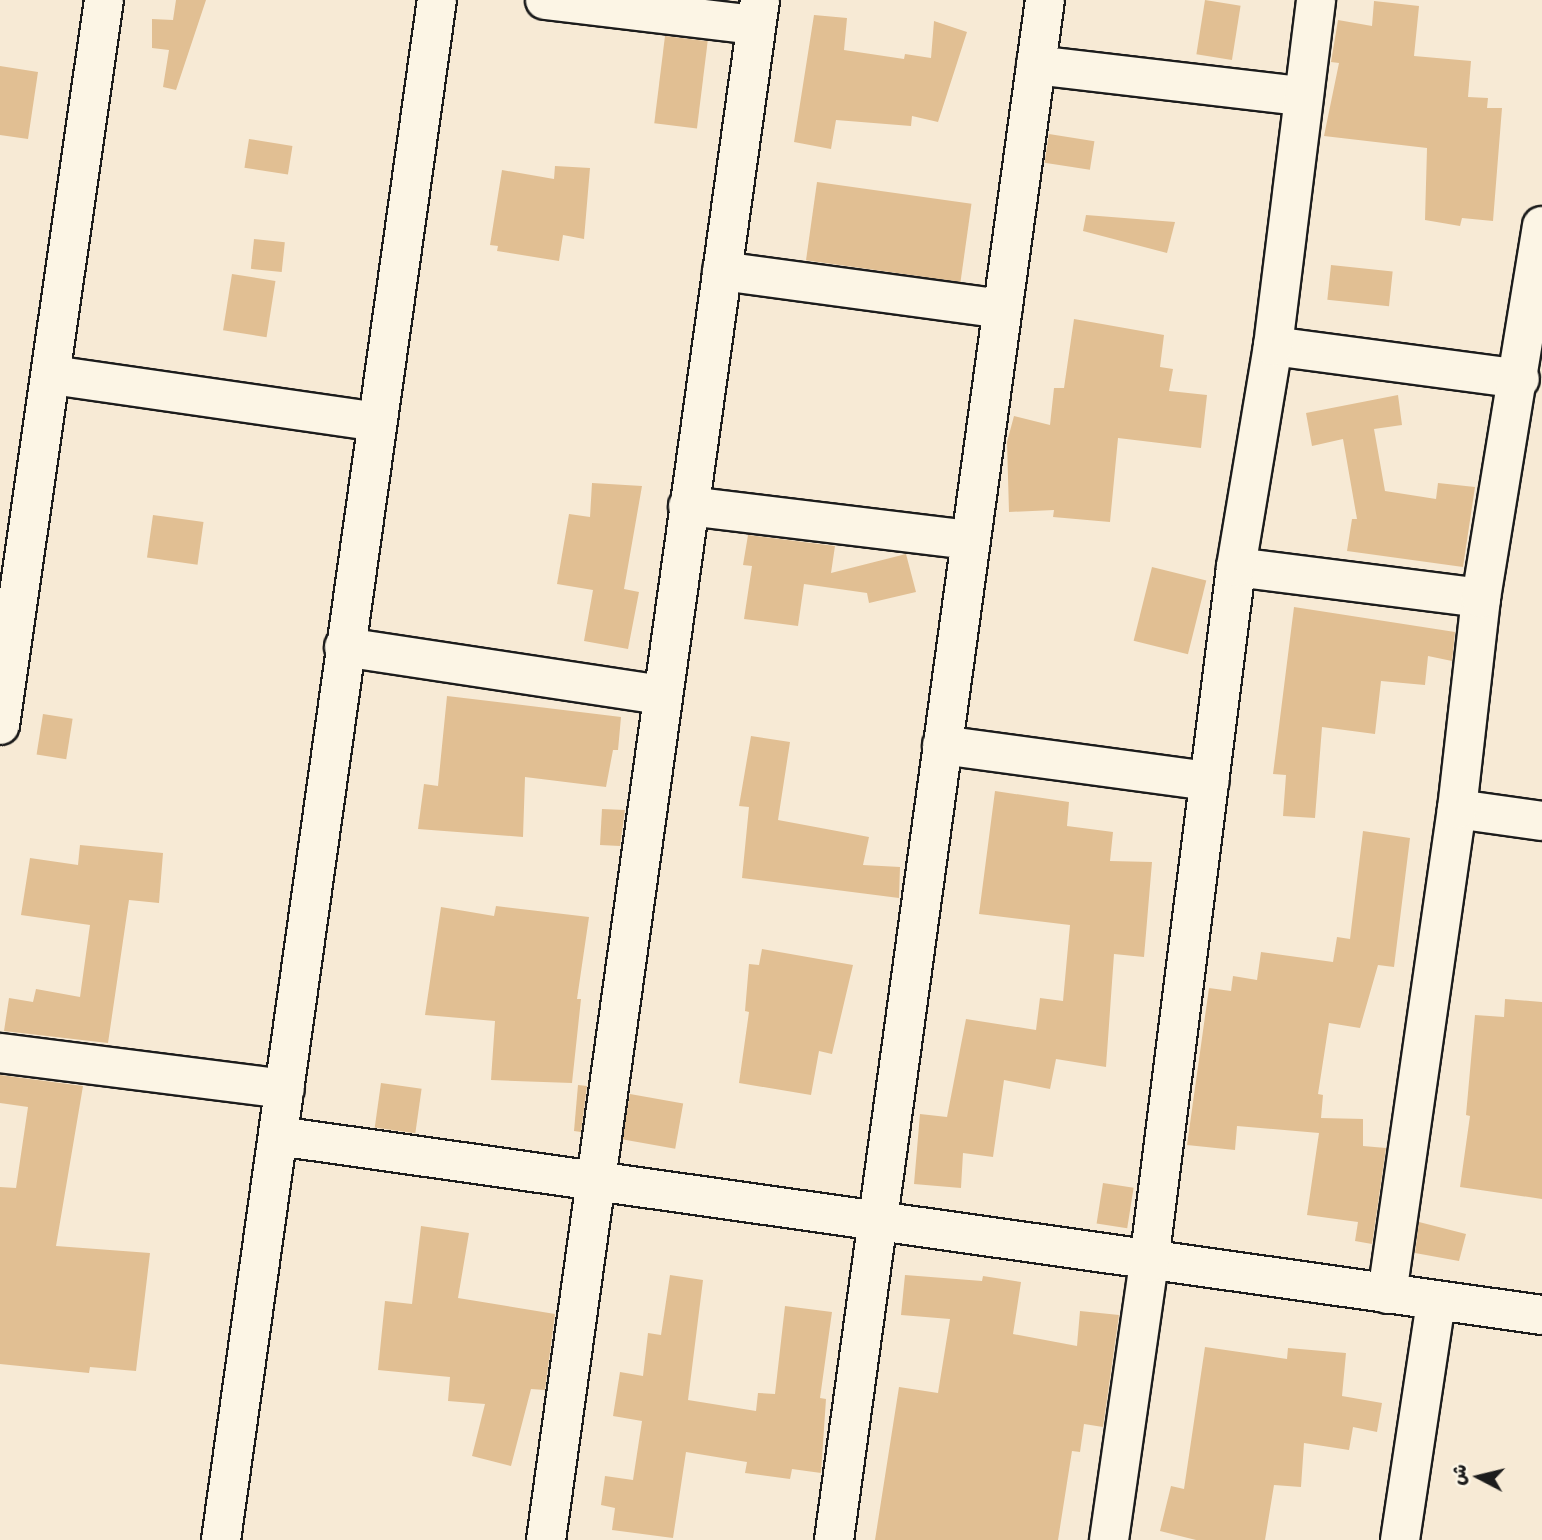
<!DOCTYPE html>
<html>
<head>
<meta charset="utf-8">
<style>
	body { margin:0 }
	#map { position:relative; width:1542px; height:1540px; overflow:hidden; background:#f7ead5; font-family:Mali,"Playpen Sans Arabic",sans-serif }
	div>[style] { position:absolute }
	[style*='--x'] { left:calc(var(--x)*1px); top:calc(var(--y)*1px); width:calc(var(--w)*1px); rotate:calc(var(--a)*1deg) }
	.building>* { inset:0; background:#e1bf93; transform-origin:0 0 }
	.roads { filter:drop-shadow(2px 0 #1c1c1c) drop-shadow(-2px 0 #1c1c1c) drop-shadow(0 2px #1c1c1c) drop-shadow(0 -2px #1c1c1c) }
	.street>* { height:38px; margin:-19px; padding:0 19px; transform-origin:19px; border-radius:19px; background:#fcf5e5 }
	.secondary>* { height:38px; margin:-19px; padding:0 19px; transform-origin:19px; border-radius:19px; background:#fcf5e5 }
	span { translate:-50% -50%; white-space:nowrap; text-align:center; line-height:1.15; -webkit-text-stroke:7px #fcf5e5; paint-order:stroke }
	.north { position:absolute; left:1444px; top:1442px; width:70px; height:70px; -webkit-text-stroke:5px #fcf5e5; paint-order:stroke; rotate:277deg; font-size:19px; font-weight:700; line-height:28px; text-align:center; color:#1c1c1c }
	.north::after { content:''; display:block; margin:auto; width:24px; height:32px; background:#1c1c1c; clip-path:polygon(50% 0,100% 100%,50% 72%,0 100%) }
</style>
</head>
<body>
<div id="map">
	<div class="building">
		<div style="clip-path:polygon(176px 0,206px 0,176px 90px,163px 87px,169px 50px,152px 48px,152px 19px,173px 20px)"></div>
		<div style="left:1205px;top:0;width:36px;height:55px;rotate:9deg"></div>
		<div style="clip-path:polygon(1374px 1px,1419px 6px,1414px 56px,1471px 61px,1468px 97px,1488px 98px,1487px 108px,1502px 108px,1493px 221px,1462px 218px,1460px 226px,1425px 220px,1427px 148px,1324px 136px,1339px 63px,1331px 62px,1338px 20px,1372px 26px)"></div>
		<div style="clip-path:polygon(814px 15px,847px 18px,844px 50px,904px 59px,905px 54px,931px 58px,934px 21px,967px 32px,938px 122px,912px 116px,911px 126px,836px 120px,831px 149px,794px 142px)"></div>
		<div style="left:665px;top:36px;width:43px;height:88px;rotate:7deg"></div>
		<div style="clip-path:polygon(0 66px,38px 72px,28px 139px,0 135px)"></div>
		<div style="left:1049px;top:134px;width:46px;height:29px;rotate:9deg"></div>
		<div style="left:249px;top:139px;width:44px;height:29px;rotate:9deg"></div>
		<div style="clip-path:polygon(555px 166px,590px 168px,584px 239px,563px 235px,559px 261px,497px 251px,498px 246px,490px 245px,502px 170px,554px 179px)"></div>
		<div style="left:817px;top:182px;width:156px;height:79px;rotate:8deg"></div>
		<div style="clip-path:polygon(1086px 215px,1175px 222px,1167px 253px,1083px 231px)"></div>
		<div style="left:254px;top:239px;width:31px;height:30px;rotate:6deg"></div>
		<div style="left:1331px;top:265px;width:62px;height:35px;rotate:6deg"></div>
		<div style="left:232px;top:274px;width:44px;height:57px;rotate:9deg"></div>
		<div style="clip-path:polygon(1074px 319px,1164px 335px,1160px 367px,1173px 369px,1169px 391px,1207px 395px,1201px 448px,1118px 438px,1110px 522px,1053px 517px,1054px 510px,1009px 512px,1007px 442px,1014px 416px,1050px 425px,1054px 388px,1064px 388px)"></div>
		<div style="clip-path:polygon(1398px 395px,1402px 425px,1374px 429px,1385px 491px,1436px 499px,1438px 483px,1475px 487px,1463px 567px,1347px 551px,1352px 519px,1357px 519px,1343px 439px,1312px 446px,1306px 413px)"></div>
		<div style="clip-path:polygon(592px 483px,642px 486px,624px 589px,639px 592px,628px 649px,584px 641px,593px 590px,557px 584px,569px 514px,590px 517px)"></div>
		<div style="left:153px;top:515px;width:51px;height:43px;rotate:8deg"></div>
		<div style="clip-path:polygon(748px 535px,835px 546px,831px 573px,906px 554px,916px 592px,869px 603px,867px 593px,804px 584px,798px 626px,744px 619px,752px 566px,743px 565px)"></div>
		<div style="left:1152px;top:567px;width:56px;height:76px;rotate:14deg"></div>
		<div style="clip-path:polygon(1294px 607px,1455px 632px,1452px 661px,1428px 656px,1425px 685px,1381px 681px,1375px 734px,1322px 727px,1315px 818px,1283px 816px,1286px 775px,1273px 774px)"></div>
		<div style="clip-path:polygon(447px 696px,621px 717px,618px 750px,613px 750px,606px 787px,525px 777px,523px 837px,418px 829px,424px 784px,438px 786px)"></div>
		<div style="left:43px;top:714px;width:30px;height:41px;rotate:9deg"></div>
		<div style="clip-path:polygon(751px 736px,790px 742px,778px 820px,869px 837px,863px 865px,900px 867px,899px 898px,742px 878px,749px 807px,739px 806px)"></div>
		<div style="clip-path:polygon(995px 791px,1069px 802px,1067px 826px,1113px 832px,1110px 861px,1152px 862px,1144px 957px,1114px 954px,1106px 1067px,1056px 1059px,1050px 1089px,1004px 1080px,993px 1157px,963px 1153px,961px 1188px,914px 1184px,920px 1114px,947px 1117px,966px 1019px,1036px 1030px,1040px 998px,1063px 1001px,1070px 925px,979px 914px)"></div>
		<div style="clip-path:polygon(602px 809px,625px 810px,620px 846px,600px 845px)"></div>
		<div style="clip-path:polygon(1363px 831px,1410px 838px,1394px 967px,1378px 965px,1360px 1028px,1329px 1023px,1318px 1094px,1323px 1095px,1321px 1118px,1363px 1119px,1363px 1146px,1386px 1148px,1372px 1244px,1355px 1241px,1358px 1222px,1307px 1215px,1319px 1133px,1237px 1126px,1235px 1150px,1187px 1145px,1209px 988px,1231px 991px,1233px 976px,1257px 980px,1261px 952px,1333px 962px,1337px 937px,1350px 939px)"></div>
		<div style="clip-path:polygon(80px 845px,163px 853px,159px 903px,129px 900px,108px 1043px,4px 1031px,9px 998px,33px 1002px,36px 989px,80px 997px,90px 925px,21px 915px,30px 858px,78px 865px)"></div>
		<div style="clip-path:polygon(496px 906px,589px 917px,577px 999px,581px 999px,572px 1083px,491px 1080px,495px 1021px,425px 1015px,441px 907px,494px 916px)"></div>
		<div style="clip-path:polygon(762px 949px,853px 965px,832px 1054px,819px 1051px,811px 1095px,739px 1083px,749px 1012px,745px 1011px,749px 964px,759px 965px)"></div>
		<div style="clip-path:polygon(1505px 999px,1542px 1002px,1542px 1199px,1460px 1187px,1470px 1116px,1466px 1115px,1475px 1015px,1504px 1017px)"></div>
		<div style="clip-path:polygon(0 1075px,83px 1086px,56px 1246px,150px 1253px,136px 1371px,90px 1367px,89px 1373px,0 1364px,0 1187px,16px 1188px,28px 1107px,0 1103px)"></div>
		<div style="left:381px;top:1083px;width:41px;height:45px;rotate:8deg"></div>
		<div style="clip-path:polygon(578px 1085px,587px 1086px,581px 1132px,574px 1131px)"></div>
		<div style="left:630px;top:1094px;width:54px;height:46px;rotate:10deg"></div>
		<div style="left:1103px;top:1183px;width:31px;height:41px;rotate:9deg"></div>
		<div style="clip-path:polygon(1419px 1222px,1466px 1234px,1459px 1261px,1415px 1253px)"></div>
		<div style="clip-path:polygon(421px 1226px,469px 1233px,458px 1298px,555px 1314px,545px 1390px,531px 1389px,511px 1466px,472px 1456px,485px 1404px,448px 1401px,450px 1377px,378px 1370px,385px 1301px,412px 1304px)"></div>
		<div style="clip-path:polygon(670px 1275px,703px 1280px,688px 1400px,756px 1411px,758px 1393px,775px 1394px,785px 1306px,832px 1312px,820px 1398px,826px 1399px,821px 1473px,792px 1469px,790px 1479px,745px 1473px,747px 1462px,686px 1452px,673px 1538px,612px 1530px,615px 1508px,601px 1505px,605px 1476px,633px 1480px,642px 1421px,613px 1416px,620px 1372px,643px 1376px,648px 1333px,661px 1335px)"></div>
		<div style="clip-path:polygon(905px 1275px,982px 1281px,983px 1276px,1021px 1282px,1013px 1334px,1077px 1346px,1080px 1311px,1119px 1315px,1103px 1427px,1084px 1424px,1080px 1452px,1072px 1451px,1058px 1540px,875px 1540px,899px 1387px,938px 1393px,950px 1319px,901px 1315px)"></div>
		<div style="clip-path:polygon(1205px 1347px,1287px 1359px,1288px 1348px,1346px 1353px,1342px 1396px,1382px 1403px,1377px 1432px,1353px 1427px,1349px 1450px,1304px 1443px,1301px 1487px,1274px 1485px,1265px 1540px,1196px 1540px,1160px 1531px,1171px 1486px,1184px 1489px)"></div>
	</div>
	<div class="roads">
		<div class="street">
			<div style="--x:545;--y:0;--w:212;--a:6.8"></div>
			<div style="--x:1036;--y:65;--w:267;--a:6.7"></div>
			<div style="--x:722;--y:271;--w:283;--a:7.7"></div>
			<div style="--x:1273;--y:346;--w:249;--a:7.6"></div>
			<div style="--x:52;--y:375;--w:328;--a:8.2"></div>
			<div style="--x:688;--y:506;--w:284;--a:6.9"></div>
			<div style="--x:1236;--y:567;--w:247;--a:7.2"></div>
			<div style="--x:344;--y:647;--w:321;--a:8.6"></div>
			<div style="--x:0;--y:725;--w:732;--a:-81.84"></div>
			<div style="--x:942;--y:745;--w:270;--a:7.7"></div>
			<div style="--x:1457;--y:809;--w:86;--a:8"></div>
			<div style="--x:0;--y:1053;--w:287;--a:7.2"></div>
			<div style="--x:278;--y:1136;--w:1277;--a:8.06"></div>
			<div style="--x:1387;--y:1294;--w:490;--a:-81.8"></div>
			<div style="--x:1457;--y:809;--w:212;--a:-83.5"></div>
			<div style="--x:1481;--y:598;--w:377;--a:-80.7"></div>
			<div style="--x:546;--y:1540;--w:1555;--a:-82.09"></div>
			<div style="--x:834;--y:1540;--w:1554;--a:-82.2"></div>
			<div style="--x:1109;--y:1540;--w:281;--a:-81.8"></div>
			<div style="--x:1149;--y:1262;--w:700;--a:-82.86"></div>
			<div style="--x:1236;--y:567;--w:224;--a:-80.5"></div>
			<div style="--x:1273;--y:346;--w:349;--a:-82.9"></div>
			<div style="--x:1400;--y:1540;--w:242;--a:-81.4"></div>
		</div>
		<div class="secondary">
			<div style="--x:221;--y:1540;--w:1555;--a:-82.02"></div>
		</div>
	</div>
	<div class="north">ش</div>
</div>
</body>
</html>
